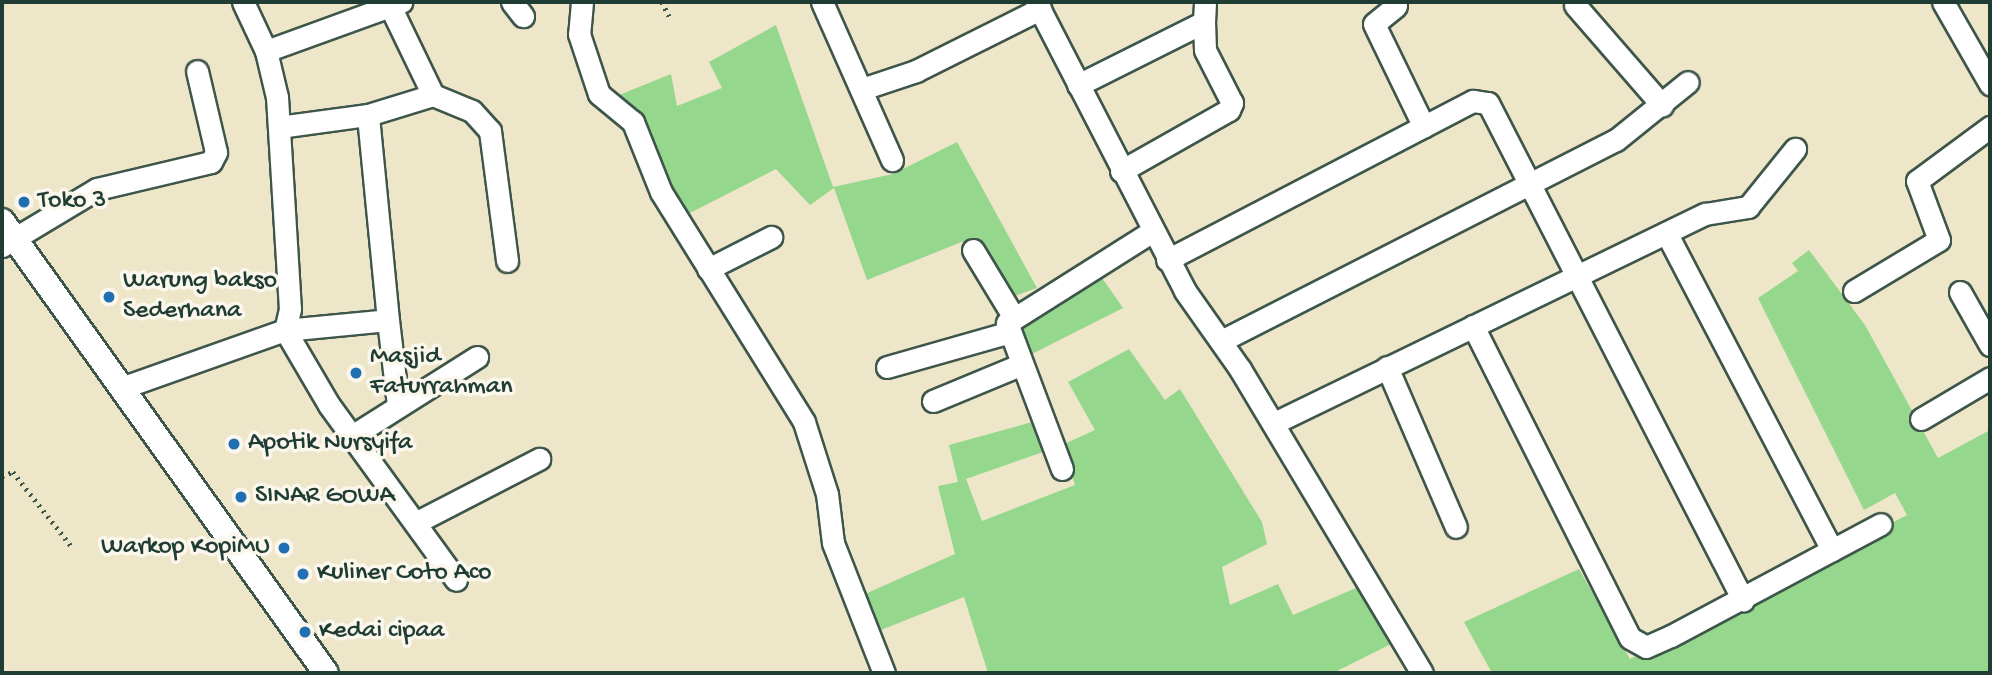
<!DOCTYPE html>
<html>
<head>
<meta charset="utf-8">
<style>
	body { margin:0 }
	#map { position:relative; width:1992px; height:675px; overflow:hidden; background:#eee6c9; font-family:"Gochi Hand",sans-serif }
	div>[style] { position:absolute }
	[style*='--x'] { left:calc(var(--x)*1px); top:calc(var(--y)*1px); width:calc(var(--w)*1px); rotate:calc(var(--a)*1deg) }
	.green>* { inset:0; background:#96d78e }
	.path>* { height:4.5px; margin-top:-2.25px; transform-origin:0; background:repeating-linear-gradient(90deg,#3e564a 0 2px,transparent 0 7px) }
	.roads { filter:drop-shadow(2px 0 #3e564a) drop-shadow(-2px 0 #3e564a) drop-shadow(0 2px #3e564a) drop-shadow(0 -2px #3e564a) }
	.minor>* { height:21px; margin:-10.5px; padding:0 10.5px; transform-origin:10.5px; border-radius:10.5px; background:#fff }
	.tertiary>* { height:24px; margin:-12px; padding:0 12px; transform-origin:12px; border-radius:12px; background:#fff }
	.dots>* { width:19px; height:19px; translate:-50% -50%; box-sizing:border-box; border:4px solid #fbf7ec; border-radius:50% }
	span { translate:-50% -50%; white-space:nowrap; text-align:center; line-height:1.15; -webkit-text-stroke:7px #fbf7ec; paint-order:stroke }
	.poi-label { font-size:26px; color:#1f3d34 }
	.left { translate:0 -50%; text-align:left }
	.right { translate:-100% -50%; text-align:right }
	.frame { position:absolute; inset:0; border:4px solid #1f3d34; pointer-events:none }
</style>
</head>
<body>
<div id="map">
	<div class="green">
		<div style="clip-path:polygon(776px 25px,833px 187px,893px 174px,957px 142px,1037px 288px,1001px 301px,964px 241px,867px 280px,834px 188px,810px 205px,776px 169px,688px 214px,667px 189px,619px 95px,671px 74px,677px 106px,722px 88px,709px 62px)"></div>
		<div style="clip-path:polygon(1809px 250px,1865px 325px,1938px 458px,1990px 430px,1990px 673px,1492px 673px,1464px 622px,1579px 569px,1630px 659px,1907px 515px,1895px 493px,1864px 510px,1758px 298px,1798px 271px,1792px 263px)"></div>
		<div style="clip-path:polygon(1098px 272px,1123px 308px,1026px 357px,1018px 321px)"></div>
		<div style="clip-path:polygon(1129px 349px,1165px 400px,1180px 389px,1262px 522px,1267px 544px,1222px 567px,1230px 605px,1278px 584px,1293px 615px,1363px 585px,1395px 642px,1333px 673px,988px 673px,964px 597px,881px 630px,865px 594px,955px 554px,938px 486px,958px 482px,949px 445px,1032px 422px,1043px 452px,966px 479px,982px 521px,1075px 485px,1062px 445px,1095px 430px,1068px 382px)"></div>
	</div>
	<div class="path">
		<div style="--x:662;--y:2;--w:20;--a:63"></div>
		<div style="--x:2;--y:476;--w:12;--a:-20"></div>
		<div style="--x:13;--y:472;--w:95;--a:51.8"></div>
	</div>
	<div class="roads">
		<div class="minor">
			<div style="--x:243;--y:2;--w:54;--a:64.9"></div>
			<div style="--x:266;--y:51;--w:47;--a:76.6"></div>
			<div style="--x:277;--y:97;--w:212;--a:86.5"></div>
			<div style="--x:290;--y:309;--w:22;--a:103"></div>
			<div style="--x:285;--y:330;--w:103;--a:-5.5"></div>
			<div style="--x:388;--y:320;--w:206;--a:-95.6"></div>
			<div style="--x:512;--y:2;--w:18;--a:52"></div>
			<div style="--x:582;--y:2;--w:32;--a:95"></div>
			<div style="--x:579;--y:34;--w:63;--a:71.6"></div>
			<div style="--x:599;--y:94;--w:44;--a:39.5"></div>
			<div style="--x:633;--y:122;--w:75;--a:68.2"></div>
			<div style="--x:661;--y:192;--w:271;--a:58.1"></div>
			<div style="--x:804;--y:422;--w:76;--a:72.3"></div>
			<div style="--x:827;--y:494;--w:49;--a:83"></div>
			<div style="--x:833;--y:543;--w:140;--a:68.6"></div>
			<div style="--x:822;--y:2;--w:173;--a:66.1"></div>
			<div style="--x:1036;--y:2;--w:325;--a:62.7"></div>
			<div style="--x:1185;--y:291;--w:95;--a:54.8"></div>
			<div style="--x:1240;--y:369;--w:354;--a:59.1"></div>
			<div style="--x:1943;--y:2;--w:95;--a:60.2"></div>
			<div style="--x:1575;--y:5;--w:133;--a:49"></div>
			<div style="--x:1396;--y:6;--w:28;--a:141"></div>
			<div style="--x:1374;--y:24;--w:114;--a:64.1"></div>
			<div style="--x:266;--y:51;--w:144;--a:-19.9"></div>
			<div style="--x:1078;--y:85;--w:141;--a:-26.6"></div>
			<div style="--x:1204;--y:22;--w:20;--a:-87"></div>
			<div style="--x:862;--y:89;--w:57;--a:-18.4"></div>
			<div style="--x:916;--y:71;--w:139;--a:-26.6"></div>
			<div style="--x:433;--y:95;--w:42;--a:22.3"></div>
			<div style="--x:472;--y:111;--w:27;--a:48"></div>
			<div style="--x:490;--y:131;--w:131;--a:82.5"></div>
			<div style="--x:279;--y:127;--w:90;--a:-7.7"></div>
			<div style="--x:368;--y:115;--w:68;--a:-17.1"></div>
			<div style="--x:433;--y:95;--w:99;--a:-115.8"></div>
			<div style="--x:1121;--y:171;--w:124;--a:-29.5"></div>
			<div style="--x:1229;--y:110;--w:8;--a:-67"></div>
			<div style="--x:1232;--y:103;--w:59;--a:-117"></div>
			<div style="--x:1205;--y:50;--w:28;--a:-92"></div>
			<div style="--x:2;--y:246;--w:111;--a:-31"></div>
			<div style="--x:97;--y:189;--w:117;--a:-13.3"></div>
			<div style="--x:211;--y:162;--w:11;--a:-63"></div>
			<div style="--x:216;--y:152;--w:83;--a:-103.2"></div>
			<div style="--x:973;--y:250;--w:77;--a:58.8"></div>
			<div style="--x:1167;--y:260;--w:345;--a:-27.5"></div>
			<div style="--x:1473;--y:101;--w:15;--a:8"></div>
			<div style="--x:1488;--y:103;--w:559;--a:62.84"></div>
			<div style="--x:708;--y:269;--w:71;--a:-26.9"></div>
			<div style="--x:1854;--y:291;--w:99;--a:-31"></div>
			<div style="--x:1939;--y:240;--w:63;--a:-110.4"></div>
			<div style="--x:1917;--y:181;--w:91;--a:-36.5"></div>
			<div style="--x:1960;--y:292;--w:61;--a:60.5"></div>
			<div style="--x:388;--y:320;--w:86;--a:83.3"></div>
			<div style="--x:1473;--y:326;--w:349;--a:63.3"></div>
			<div style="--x:1630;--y:638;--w:18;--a:29"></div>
			<div style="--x:1646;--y:647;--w:27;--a:-24"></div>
			<div style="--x:1671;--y:636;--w:183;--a:-28.1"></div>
			<div style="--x:1832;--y:550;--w:358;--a:-117.6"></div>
			<div style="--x:1221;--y:341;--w:443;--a:-27"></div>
			<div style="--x:1616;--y:140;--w:92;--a:-38.9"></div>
			<div style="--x:887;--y:367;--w:124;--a:-15.9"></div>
			<div style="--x:1387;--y:367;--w:174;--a:66.7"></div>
			<div style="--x:124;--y:387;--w:171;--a:-19.5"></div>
			<div style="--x:285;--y:330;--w:87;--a:59.6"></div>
			<div style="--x:329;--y:405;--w:216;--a:54"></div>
			<div style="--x:933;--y:401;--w:94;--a:-22.5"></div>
			<div style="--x:1921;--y:419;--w:80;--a:-30.7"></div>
			<div style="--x:1274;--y:423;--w:479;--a:-25.9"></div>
			<div style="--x:1705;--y:214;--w:44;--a:-9.2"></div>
			<div style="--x:1748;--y:207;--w:75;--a:-51"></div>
			<div style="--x:352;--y:436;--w:148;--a:-32.3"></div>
			<div style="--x:1062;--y:469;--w:156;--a:-110.6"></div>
			<div style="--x:1007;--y:323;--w:170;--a:-32.3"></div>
			<div style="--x:415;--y:523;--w:140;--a:-27.3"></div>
			<div style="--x:1832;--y:550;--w:55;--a:-28"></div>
		</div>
		<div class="tertiary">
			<div style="--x:2;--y:221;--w:556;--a:54.37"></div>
		</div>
	</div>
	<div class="dots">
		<div style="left:24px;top:202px;background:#1f6fb2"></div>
		<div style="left:109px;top:297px;background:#1f6fb2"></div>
		<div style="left:356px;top:373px;background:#1f6fb2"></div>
		<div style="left:234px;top:444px;background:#1f6fb2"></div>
		<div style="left:241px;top:497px;background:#1f6fb2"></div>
		<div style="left:284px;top:548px;background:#1f6fb2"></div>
		<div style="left:303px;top:574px;background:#1f6fb2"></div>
		<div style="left:305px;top:632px;background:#1f6fb2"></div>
	</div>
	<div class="poi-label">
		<span class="left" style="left:38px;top:202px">Toko 3</span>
		<span class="left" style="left:123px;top:297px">Warung bakso<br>Sederhana</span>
		<span class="left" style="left:370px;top:373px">Masjid<br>Faturrahman</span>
		<span class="left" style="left:248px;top:444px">Apotik Nursyifa</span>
		<span class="left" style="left:255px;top:497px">SINAR GOWA</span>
		<span class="right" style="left:270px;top:548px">Warkop KopiMU</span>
		<span class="left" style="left:317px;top:574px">Kuliner Coto Aco</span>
		<span class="left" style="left:319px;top:632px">Kedai cipaa</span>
	</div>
	<div class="frame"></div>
</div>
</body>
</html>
